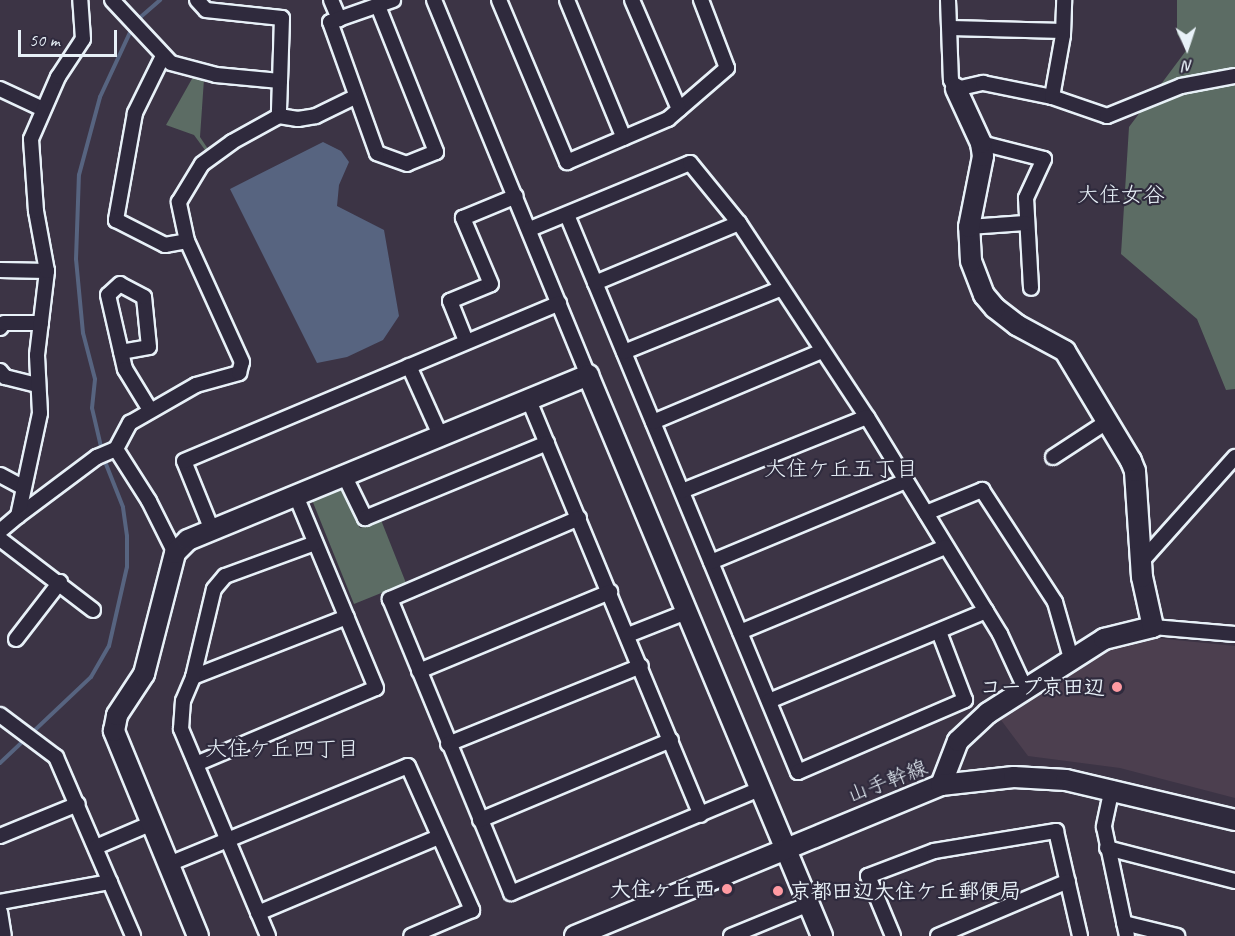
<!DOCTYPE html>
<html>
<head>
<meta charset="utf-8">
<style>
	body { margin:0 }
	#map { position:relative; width:1235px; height:936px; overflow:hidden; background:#3c3445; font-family:Caveat,"Klee One",sans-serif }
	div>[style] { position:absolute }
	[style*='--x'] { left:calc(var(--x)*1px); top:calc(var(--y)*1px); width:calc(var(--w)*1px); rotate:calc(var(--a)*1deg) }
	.built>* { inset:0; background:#4c3f4f }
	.green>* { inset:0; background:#5c6c64 }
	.water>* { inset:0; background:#576480 }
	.stream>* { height:4px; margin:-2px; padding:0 2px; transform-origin:2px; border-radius:2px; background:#576480 }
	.roads { filter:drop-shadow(2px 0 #e8f1f8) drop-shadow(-2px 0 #e8f1f8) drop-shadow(0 2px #e8f1f8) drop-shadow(0 -2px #e8f1f8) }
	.street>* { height:14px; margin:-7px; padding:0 7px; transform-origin:7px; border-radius:7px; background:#2f2a3d }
	.secondary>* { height:20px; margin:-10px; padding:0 10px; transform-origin:10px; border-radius:10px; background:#2f2a3d }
	.dots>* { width:16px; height:16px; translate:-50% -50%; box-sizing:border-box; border:3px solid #2f2a3d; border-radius:50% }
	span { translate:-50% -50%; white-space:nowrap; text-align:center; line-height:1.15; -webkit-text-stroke:4.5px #2f2a3d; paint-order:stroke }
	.poi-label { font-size:21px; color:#e8f1f8; font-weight:700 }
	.right { translate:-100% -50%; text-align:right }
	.left { translate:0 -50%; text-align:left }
	.street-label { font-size:21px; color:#e8f1f8 }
	.neighbourhood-label { font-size:22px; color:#e8f1f8 }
	.north { position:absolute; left:1157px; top:18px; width:60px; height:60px; -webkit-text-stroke:4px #2f2a3d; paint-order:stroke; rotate:177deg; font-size:16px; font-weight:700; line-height:24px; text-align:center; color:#e8f1f8 }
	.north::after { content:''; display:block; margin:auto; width:21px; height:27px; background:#e8f1f8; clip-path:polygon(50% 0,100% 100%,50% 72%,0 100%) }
	.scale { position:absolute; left:18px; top:30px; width:99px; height:27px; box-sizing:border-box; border:3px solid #e8f1f8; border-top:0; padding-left:8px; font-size:18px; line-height:21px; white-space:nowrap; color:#e8f1f8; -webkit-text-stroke:4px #2f2a3d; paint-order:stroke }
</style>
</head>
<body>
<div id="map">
	<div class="built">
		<div style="clip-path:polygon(1145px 637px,1235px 646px,1235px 798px,1120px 768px,1028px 756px,998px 716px,1081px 662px,1115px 644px)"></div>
	</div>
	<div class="green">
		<div style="clip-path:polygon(1177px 0,1235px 0,1235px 389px,1226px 390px,1197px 319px,1121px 254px,1129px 127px,1188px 48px,1177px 34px)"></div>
		<div style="clip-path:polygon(193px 77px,204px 79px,200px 137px,208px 149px,205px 150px,194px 135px,166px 125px)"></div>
		<div style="clip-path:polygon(337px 489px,345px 492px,360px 528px,381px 520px,406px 583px,354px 604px,312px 500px)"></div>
	</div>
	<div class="water">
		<div style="clip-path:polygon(323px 142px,341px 151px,349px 162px,339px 185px,337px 206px,384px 230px,399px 316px,383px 340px,347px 357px,317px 363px,230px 189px)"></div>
	</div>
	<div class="stream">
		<div style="--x:136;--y:21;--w:32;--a:-41"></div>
		<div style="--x:102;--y:451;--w:44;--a:-103.1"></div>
		<div style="--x:92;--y:408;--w:29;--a:-84"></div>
		<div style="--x:95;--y:379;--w:48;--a:-104.6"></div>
		<div style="--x:83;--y:333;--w:74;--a:-95.4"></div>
		<div style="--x:76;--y:259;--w:84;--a:-88"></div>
		<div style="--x:79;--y:175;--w:81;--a:-74.9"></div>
		<div style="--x:100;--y:97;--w:76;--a:-65.1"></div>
		<div style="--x:0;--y:763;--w:125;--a:-43.4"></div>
		<div style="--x:91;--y:677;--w:36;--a:-60"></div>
		<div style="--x:109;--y:646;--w:81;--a:-77.2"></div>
		<div style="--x:127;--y:567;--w:31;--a:-90"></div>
		<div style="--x:127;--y:536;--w:29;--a:-98"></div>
		<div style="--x:123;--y:507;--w:52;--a:-111.6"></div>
	</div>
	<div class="roads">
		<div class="street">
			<div style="--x:112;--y:0;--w:86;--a:46.9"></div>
			<div style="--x:171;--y:63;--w:47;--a:14.9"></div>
			<div style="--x:216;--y:75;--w:64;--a:5.4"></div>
			<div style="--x:280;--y:81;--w:35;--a:92"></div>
			<div style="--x:197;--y:0;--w:13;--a:48"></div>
			<div style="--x:206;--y:10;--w:76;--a:6"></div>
			<div style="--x:282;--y:18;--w:63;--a:91.8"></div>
			<div style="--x:331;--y:0;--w:21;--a:67"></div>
			<div style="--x:434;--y:0;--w:405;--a:67.7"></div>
			<div style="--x:499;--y:0;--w:176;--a:67.2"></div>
			<div style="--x:567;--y:162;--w:110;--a:-23.1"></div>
			<div style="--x:668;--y:119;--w:78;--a:-40.8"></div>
			<div style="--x:727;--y:68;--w:73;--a:-110.9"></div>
			<div style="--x:567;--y:0;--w:149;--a:67.6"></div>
			<div style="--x:632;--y:0;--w:119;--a:66.7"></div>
			<div style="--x:948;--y:0;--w:80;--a:87.9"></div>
			<div style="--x:951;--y:80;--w:10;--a:61"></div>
			<div style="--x:956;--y:89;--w:28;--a:-13"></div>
			<div style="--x:983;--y:83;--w:70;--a:11.5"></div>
			<div style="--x:1052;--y:97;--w:58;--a:19.1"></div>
			<div style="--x:1107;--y:116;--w:80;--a:-22.1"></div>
			<div style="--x:1181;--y:86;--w:55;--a:-10.5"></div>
			<div style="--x:378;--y:6;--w:157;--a:68.3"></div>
			<div style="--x:436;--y:152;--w:31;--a:158"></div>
			<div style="--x:407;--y:164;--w:32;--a:-160"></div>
			<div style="--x:377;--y:153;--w:139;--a:-109.7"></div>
			<div style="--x:330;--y:22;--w:67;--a:-19.2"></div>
			<div style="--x:951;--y:28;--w:112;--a:1.5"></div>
			<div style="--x:163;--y:56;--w:64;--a:116.2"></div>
			<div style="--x:135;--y:113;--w:109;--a:100.1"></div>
			<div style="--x:116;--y:220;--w:55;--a:27"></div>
			<div style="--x:165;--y:245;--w:22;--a:-10"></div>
			<div style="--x:0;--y:89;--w:47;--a:24.9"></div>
			<div style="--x:1052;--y:97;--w:63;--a:-79.9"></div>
			<div style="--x:1063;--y:35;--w:35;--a:-88"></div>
			<div style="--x:981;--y:143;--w:65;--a:14.3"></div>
			<div style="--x:1044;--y:159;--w:43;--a:114.8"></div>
			<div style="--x:1026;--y:198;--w:90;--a:86.8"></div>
			<div style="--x:567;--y:215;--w:603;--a:67.48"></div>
			<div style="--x:798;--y:772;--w:182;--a:-23.3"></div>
			<div style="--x:965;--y:700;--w:73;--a:-110.9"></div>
			<div style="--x:969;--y:227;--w:56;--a:-4.1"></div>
			<div style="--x:530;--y:229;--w:173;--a:-22.4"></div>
			<div style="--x:690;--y:163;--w:77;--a:50.8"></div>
			<div style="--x:739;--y:223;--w:232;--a:56.6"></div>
			<div style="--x:867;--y:417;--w:255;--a:58.5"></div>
			<div style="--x:1000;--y:634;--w:60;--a:65.2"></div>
			<div style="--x:0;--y:270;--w:47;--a:1.2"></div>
			<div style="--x:595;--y:283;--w:156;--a:-22.6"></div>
			<div style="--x:0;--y:328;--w:6;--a:-51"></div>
			<div style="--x:4;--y:323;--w:37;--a:0"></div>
			<div style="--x:466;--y:341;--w:43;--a:-111.8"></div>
			<div style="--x:450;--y:301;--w:44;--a:-22.5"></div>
			<div style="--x:491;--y:284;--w:72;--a:-113"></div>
			<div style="--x:463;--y:218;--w:57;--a:-22.5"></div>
			<div style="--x:121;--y:352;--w:28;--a:-10"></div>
			<div style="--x:149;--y:347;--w:50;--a:-95.7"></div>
			<div style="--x:144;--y:297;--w:27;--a:-152"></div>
			<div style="--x:120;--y:284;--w:16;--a:137"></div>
			<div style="--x:108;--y:295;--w:76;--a:77.1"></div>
			<div style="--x:125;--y:369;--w:48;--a:58.6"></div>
			<div style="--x:624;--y:352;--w:168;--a:-22"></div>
			<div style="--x:409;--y:366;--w:76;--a:65.8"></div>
			<div style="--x:0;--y:371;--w:8;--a:50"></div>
			<div style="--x:5;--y:377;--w:32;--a:14"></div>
			<div style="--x:528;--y:398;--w:451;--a:67.5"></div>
			<div style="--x:653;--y:422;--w:183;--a:-22.8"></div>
			<div style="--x:1053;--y:457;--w:66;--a:-33.2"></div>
			<div style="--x:0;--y:475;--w:26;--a:28"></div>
			<div style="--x:344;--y:475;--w:48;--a:64"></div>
			<div style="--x:365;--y:518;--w:197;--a:-22.4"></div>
			<div style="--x:682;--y:491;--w:199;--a:-21.8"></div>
			<div style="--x:926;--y:513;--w:61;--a:-22.3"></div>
			<div style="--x:982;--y:490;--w:134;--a:56.9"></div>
			<div style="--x:1055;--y:602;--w:58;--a:74.1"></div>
			<div style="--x:18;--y:516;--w:99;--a:-36.8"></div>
			<div style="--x:97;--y:457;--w:21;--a:-23"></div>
			<div style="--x:579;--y:518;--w:206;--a:156.8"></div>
			<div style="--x:390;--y:599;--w:318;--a:67.6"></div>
			<div style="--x:511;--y:893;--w:270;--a:-22.7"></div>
			<div style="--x:212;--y:530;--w:74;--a:-112.1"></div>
			<div style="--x:184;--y:461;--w:407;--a:-22.8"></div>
			<div style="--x:0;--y:531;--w:23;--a:-40"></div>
			<div style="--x:18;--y:516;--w:105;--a:-77.9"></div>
			<div style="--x:40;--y:413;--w:58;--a:-93"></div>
			<div style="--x:37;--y:355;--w:85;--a:-83.2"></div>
			<div style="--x:47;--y:271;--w:61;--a:-100.4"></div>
			<div style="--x:36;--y:211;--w:72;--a:-94"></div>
			<div style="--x:31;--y:139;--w:68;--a:-66.5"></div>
			<div style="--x:58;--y:77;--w:45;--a:-56.7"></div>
			<div style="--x:83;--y:39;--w:39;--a:-94"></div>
			<div style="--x:0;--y:539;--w:117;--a:37.4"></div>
			<div style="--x:175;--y:553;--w:58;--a:-116.6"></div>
			<div style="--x:149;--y:501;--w:62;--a:-122.4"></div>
			<div style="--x:116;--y:449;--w:30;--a:-62"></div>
			<div style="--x:130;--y:423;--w:76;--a:-29.9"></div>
			<div style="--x:196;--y:385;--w:45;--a:-15.6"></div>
			<div style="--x:239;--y:373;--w:11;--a:-75"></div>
			<div style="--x:242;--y:362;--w:133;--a:-114.4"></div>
			<div style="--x:187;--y:241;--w:40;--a:-102"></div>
			<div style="--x:179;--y:202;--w:44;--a:-58.8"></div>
			<div style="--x:202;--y:164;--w:37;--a:-36"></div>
			<div style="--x:232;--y:142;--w:54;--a:-29"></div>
			<div style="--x:279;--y:116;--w:19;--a:9"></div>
			<div style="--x:298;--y:119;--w:18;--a:-9"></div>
			<div style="--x:316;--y:116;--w:43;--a:-26"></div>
			<div style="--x:1142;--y:561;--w:140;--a:-48.2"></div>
			<div style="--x:711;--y:562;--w:211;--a:-22.6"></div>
			<div style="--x:1153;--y:627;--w:82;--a:4.9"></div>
			<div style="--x:740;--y:632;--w:222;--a:-22.5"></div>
			<div style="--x:628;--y:635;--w:62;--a:-21.6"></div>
			<div style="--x:16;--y:639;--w:72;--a:-52.3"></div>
			<div style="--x:419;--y:671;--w:207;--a:-22.5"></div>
			<div style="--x:193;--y:677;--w:165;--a:-21.3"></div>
			<div style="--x:769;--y:701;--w:235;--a:-22.5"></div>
			<div style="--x:0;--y:715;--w:70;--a:36.9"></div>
			<div style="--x:56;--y:757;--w:195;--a:66.7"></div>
			<div style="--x:448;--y:744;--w:208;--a:-22"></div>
			<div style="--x:196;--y:764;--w:195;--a:-22.9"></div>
			<div style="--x:376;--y:688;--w:208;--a:-112.6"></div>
			<div style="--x:1112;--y:788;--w:40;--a:102"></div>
			<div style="--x:1104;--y:827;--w:111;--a:78.1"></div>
			<div style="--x:480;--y:820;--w:207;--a:-22.7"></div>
			<div style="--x:0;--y:836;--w:84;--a:-22.3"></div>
			<div style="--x:96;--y:847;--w:61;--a:-23.2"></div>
			<div style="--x:1107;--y:848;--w:132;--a:14.5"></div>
			<div style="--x:169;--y:864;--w:258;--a:-22.3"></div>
			<div style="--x:408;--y:766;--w:158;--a:66"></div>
			<div style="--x:472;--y:910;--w:66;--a:156.9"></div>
			<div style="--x:0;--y:902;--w:112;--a:-10.3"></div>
			<div style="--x:0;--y:912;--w:24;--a:81"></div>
			<div style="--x:258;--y:913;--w:196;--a:-22.8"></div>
			<div style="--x:1124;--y:923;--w:55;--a:13.8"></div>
			<div style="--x:268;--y:936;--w:225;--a:-112.8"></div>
			<div style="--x:181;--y:729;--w:28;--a:-86"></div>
			<div style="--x:183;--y:701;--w:26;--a:-67"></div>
			<div style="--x:193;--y:677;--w:90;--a:-76.6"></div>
			<div style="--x:214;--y:589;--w:17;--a:-50"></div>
			<div style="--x:225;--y:576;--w:96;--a:-20.1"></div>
			<div style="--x:731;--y:936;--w:84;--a:-22.3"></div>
			<div style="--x:893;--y:936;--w:65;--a:-112.6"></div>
			<div style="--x:868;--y:876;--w:71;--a:-20.7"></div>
			<div style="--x:934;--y:851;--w:124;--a:-9.3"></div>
			<div style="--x:1056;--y:831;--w:108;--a:77.1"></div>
			<div style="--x:938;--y:936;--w:141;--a:-22.9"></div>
		</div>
		<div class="secondary">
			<div style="--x:941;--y:785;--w:47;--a:-68.9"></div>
			<div style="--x:958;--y:741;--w:41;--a:-43"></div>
			<div style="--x:988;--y:713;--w:138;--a:-32.5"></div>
			<div style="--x:1104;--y:639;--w:50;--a:-13.8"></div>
			<div style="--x:1153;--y:627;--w:51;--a:-102.4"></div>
			<div style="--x:1142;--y:577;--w:106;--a:-93.8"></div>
			<div style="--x:1135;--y:471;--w:11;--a:-112"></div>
			<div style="--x:1131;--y:461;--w:128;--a:-121"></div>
			<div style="--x:1065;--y:351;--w:55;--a:-151.6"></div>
			<div style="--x:1017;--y:325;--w:28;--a:-142"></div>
			<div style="--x:995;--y:308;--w:17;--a:-130"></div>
			<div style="--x:984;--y:295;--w:36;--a:-111"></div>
			<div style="--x:971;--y:261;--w:34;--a:-93"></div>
			<div style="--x:969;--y:227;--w:72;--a:-78.8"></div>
			<div style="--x:983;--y:156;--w:13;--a:-99"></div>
			<div style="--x:981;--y:143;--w:60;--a:-114.8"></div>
			<div style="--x:198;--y:936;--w:222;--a:-112.3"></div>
			<div style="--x:114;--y:731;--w:16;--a:-79"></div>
			<div style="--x:117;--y:715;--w:49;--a:-56.6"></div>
			<div style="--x:144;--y:674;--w:125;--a:-75.6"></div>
			<div style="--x:175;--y:553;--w:18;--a:-45"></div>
			<div style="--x:188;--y:540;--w:433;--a:-22.4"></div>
			<div style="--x:588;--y:375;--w:608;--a:67.36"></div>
			<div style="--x:575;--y:936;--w:396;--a:-22.4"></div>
			<div style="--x:941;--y:785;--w:73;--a:-6.3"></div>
			<div style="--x:1014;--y:777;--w:52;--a:3.3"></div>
			<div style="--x:1066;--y:780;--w:174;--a:13.3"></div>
		</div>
	</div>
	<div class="dots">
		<div style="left:1117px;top:687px;background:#ff9aa2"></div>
		<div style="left:727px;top:889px;background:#ff9aa2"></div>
		<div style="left:778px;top:891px;background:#ff9aa2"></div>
	</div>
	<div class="poi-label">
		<span class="right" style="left:1105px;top:687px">コープ京田辺</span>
		<span class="right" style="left:715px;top:889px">大住ヶ丘西</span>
		<span class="left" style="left:790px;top:891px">京都田辺大住ケ丘郵便局</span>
	</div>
	<div class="street-label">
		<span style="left:887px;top:781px;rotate:-21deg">山手幹線</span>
	</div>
	<div class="neighbourhood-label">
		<span style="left:1121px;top:196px">大住女谷</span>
		<span style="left:841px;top:470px">大住ケ丘五丁目</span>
		<span style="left:282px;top:750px">大住ケ丘四丁目</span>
	</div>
	<div class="north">N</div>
	<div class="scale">50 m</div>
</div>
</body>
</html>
